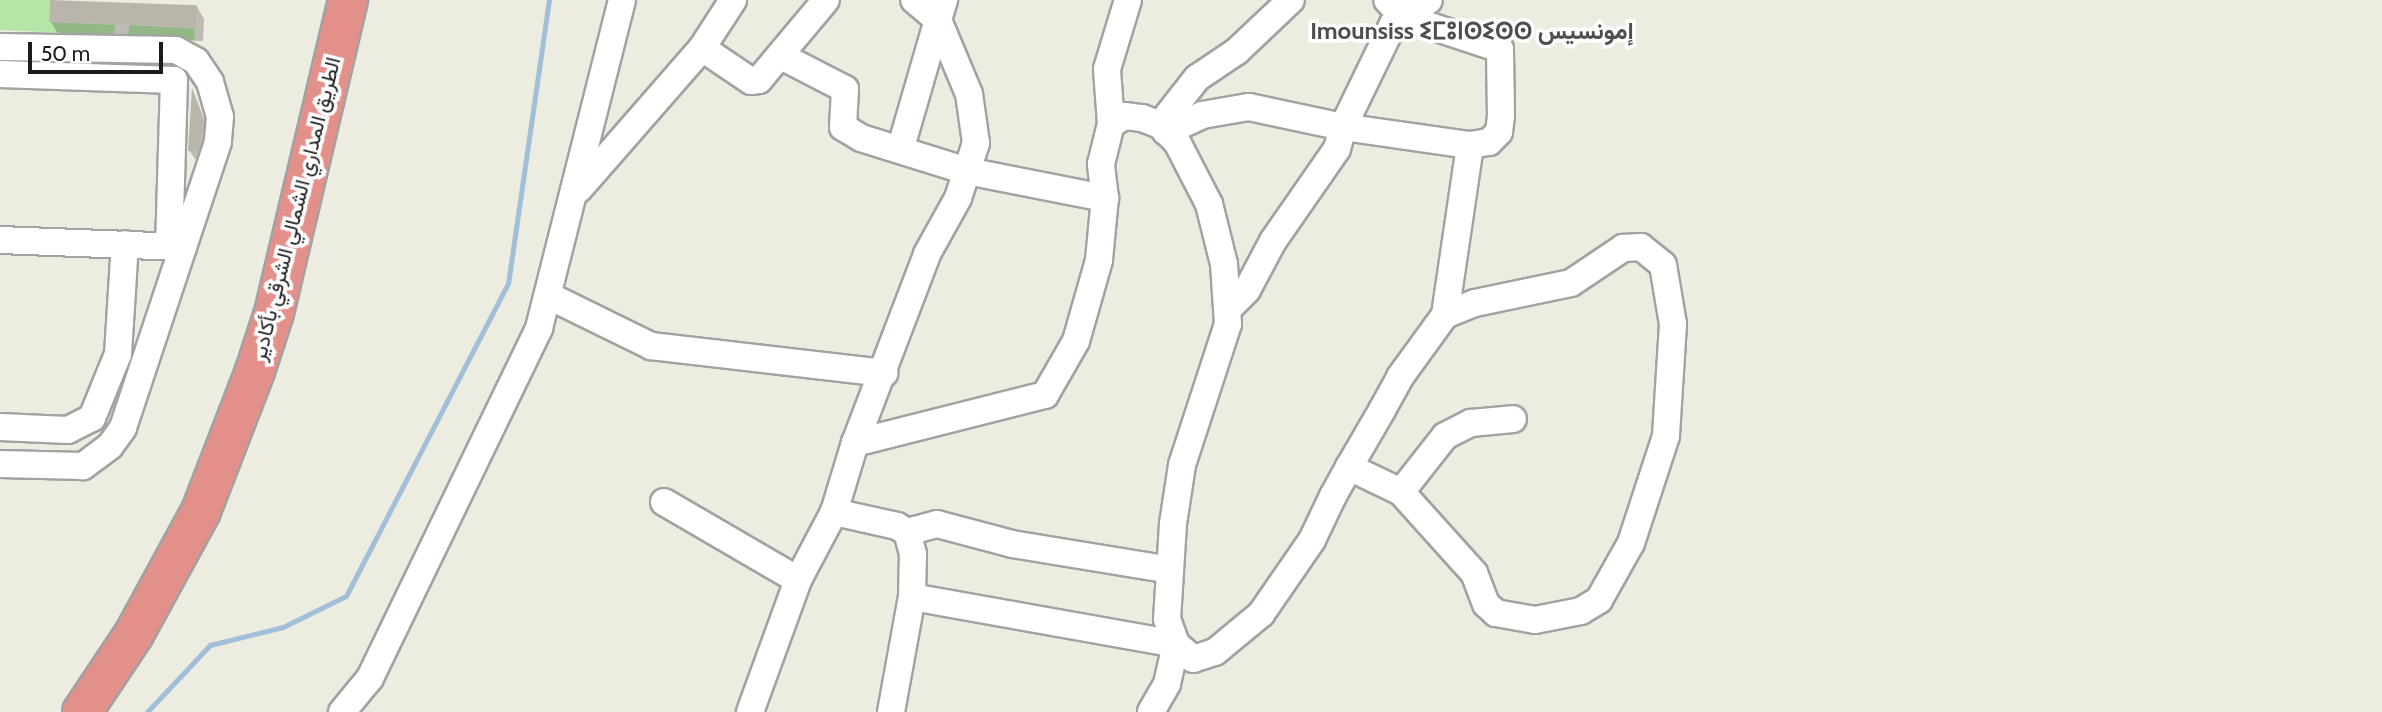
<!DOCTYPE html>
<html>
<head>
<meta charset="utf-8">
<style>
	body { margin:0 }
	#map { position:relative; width:2382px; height:712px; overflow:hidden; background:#edece1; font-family:Cabin,Vazirmatn,"Noto Sans Tifinagh",sans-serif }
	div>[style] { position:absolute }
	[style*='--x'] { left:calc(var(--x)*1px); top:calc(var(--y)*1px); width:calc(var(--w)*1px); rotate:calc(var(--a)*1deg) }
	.grass>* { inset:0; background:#b6e6a7; transform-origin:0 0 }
	.shadow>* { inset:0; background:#0003 }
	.stream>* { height:5px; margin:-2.5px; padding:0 2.5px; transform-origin:2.5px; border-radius:2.5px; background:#a2bfda }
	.building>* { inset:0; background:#b9b5ab; transform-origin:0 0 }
	.roads { filter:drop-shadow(2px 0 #a2a2a2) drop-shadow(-2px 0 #a2a2a2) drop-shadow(0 2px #a2a2a2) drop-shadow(0 -2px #a2a2a2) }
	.minor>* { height:26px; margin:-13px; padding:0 13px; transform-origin:13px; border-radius:13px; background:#fff }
	.highway>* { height:38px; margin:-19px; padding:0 19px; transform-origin:19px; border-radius:19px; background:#e3908a }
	span { translate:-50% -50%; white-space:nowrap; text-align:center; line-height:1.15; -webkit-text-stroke:7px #fff; paint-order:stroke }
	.street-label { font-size:21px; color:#1b1b1b }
	.quarter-label { font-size:24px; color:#4e4e4e; font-weight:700 }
	.scale { position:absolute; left:28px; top:42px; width:135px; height:32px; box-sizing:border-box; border:4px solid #1b1b1b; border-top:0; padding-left:9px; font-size:21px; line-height:24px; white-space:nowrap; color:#1b1b1b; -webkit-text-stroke:5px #fff; paint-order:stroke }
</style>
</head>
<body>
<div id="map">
	<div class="grass">
		<div style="clip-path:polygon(0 0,50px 0,50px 22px,115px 25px,114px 35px,0 30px)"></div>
		<div style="left:129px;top:25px;width:66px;height:12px;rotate:3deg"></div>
	</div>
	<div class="shadow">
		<div style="clip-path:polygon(196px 5px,204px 19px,203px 41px,59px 36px,51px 22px)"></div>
		<div style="clip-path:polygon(193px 94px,208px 129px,203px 160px,195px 159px,189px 150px)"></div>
	</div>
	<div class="stream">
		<div style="--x:147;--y:712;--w:92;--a:-46.8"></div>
		<div style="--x:210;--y:645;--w:75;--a:-13.9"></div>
		<div style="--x:283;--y:627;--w:70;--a:-26.2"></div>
		<div style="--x:346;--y:596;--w:352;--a:-62.6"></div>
		<div style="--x:508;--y:284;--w:287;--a:-81.8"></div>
	</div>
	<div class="building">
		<div style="left:50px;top:0;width:147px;height:22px;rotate:2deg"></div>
		<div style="clip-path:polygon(192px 88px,204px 119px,198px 151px,188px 151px)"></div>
	</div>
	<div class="roads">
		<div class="minor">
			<div style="--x:0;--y:47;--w:176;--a:1"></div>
			<div style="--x:176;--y:50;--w:23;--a:29"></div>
			<div style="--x:196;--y:61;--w:25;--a:56"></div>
			<div style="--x:210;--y:82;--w:36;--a:74"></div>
			<div style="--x:220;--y:117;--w:25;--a:95"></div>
			<div style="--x:218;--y:142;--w:301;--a:108.4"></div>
			<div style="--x:123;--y:428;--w:22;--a:126"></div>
			<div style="--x:110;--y:446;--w:34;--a:143"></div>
			<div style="--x:83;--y:466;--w:83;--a:-178.6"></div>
			<div style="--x:702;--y:48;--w:57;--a:-57.1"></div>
			<div style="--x:781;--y:56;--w:72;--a:27.3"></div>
			<div style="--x:845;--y:89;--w:38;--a:93"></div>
			<div style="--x:843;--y:127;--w:21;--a:31"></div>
			<div style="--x:861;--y:138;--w:111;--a:17.3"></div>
			<div style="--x:967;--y:171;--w:141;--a:11.1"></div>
			<div style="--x:0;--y:74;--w:174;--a:2"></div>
			<div style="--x:174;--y:80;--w:166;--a:91.7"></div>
			<div style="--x:1111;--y:124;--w:16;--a:-30"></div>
			<div style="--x:1125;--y:116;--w:17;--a:7"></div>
			<div style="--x:1142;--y:118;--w:19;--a:21"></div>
			<div style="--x:1160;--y:125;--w:24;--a:45"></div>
			<div style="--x:1177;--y:142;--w:70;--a:62.7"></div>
			<div style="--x:1209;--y:204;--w:62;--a:76"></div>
			<div style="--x:1224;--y:264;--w:60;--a:86.2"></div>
			<div style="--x:1228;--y:324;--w:148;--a:108.1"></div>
			<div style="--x:1182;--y:465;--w:60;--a:98.7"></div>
			<div style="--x:1173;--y:524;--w:95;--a:93.6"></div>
			<div style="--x:1167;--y:619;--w:27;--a:70"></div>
			<div style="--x:1176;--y:644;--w:23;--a:41"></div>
			<div style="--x:1193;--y:659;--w:23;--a:-18"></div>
			<div style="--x:1215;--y:652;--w:60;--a:-39.6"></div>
			<div style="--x:1261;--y:614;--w:90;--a:-55.4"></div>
			<div style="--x:1312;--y:540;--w:49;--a:-64.5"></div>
			<div style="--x:1333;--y:496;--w:33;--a:-61"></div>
			<div style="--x:1349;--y:467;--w:66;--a:-59.9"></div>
			<div style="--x:1382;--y:410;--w:38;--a:-61"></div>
			<div style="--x:1400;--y:377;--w:77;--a:-54"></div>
			<div style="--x:1445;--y:315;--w:32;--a:-22"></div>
			<div style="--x:1475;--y:303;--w:98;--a:-11.8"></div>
			<div style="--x:1571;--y:283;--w:63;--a:-33.9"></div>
			<div style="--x:1623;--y:248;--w:18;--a:-3"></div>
			<div style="--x:1641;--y:247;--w:28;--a:39"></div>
			<div style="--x:1663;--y:265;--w:60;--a:80.4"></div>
			<div style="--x:1673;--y:324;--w:112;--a:93.6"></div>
			<div style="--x:1666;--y:436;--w:113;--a:108.1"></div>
			<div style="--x:1631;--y:543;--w:65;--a:119.3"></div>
			<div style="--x:1599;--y:600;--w:21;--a:149"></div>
			<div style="--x:1581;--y:611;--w:47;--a:168.9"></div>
			<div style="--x:1535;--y:620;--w:40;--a:-170"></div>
			<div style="--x:1496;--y:613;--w:13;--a:-138"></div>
			<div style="--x:1486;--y:604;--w:33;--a:-111"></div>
			<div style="--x:1474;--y:573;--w:109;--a:-132"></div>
			<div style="--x:1401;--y:492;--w:58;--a:-154.3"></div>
			<div style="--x:1160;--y:125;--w:60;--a:-51.8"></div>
			<div style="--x:1197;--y:78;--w:48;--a:-34"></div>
			<div style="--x:1237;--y:51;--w:74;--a:-43.4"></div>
			<div style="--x:1166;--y:132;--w:40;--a:-25"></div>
			<div style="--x:1202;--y:115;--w:48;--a:-9.7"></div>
			<div style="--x:1249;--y:107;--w:96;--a:12"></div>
			<div style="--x:1343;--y:127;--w:128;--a:8.1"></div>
			<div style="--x:1470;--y:145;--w:19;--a:-9"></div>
			<div style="--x:1489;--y:142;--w:14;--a:-45"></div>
			<div style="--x:1499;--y:132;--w:16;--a:-83"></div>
			<div style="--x:1501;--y:116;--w:67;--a:-90.9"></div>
			<div style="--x:1500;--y:49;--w:102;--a:-161.7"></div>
			<div style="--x:1403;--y:17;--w:23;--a:-133"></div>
			<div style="--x:901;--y:147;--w:132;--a:-73.8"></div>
			<div style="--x:938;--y:20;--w:31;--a:-140"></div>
			<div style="--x:579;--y:189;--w:187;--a:-48.9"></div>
			<div style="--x:702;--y:48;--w:59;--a:34"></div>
			<div style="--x:751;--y:81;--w:8;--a:-7"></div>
			<div style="--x:759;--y:80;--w:104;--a:-50.1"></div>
			<div style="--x:0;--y:240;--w:183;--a:2.2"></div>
			<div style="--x:549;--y:296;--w:114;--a:26.1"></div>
			<div style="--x:651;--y:346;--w:235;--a:6.6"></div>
			<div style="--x:1230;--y:307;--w:24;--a:-45"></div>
			<div style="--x:1247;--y:290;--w:55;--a:-62"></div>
			<div style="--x:1273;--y:241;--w:112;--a:-55.2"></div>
			<div style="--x:1337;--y:149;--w:23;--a:-75"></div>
			<div style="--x:1343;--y:127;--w:114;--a:-64.1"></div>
			<div style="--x:1393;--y:24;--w:43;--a:-33.7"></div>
			<div style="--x:1445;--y:315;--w:172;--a:-81.6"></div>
			<div style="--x:0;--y:427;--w:68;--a:2.5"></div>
			<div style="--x:68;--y:430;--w:27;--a:-27"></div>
			<div style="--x:92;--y:418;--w:69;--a:-67.9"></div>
			<div style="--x:118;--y:354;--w:110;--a:-86.4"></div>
			<div style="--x:855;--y:443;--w:196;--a:-14.2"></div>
			<div style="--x:1045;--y:395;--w:62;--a:-60.1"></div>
			<div style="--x:1076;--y:341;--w:84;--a:-74.1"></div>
			<div style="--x:1099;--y:260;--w:62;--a:-84.5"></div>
			<div style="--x:1105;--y:198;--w:34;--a:-97"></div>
			<div style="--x:1101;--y:164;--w:41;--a:-76"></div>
			<div style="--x:1111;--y:124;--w:55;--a:-94.2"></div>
			<div style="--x:1107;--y:69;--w:72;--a:-73.1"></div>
			<div style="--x:1401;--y:492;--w:71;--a:-51.8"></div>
			<div style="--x:1445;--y:436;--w:29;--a:-27"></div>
			<div style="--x:1471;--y:423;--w:42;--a:-5.4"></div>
			<div style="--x:664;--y:502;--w:155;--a:30.2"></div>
			<div style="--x:798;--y:580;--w:77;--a:-62.1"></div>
			<div style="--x:907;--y:532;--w:31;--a:-15"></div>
			<div style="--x:937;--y:524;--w:78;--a:14.9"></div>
			<div style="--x:1012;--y:544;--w:160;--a:9.3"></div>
			<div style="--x:912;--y:597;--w:268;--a:10.1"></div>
			<div style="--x:1176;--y:644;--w:41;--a:102.7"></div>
			<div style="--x:1167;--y:684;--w:32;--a:120"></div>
			<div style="--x:342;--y:712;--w:44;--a:-50.5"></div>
			<div style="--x:370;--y:678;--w:389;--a:-64.2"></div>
			<div style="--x:539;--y:328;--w:338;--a:-75.8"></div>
			<div style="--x:750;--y:712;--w:140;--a:-70"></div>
			<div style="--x:891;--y:712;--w:117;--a:-79.7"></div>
			<div style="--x:912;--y:597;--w:43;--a:-88.7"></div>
			<div style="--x:913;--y:554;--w:23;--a:-105"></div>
			<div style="--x:907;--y:532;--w:12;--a:-149"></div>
			<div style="--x:897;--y:526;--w:65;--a:-167.5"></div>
			<div style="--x:834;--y:512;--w:72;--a:-73.1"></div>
			<div style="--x:855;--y:443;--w:202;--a:-69.1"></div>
			<div style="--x:927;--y:254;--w:64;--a:-61"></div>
			<div style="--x:958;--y:198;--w:58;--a:-71.9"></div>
			<div style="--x:976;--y:143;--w:49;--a:-98.1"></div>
			<div style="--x:969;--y:94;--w:80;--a:-112.7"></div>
			<div style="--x:938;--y:20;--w:21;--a:-73"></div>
		</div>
		<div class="highway">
			<div style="--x:82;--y:712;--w:94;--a:-56.3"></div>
			<div style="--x:134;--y:634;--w:140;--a:-61.4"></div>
			<div style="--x:201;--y:511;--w:150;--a:-68.9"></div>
			<div style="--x:255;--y:371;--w:61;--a:-71.9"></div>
			<div style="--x:274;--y:313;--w:322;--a:-76.7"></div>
		</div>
	</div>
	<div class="street-label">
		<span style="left:296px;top:209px;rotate:-76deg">الطريق المداري الشمالي الشرقي بأكادير</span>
	</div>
	<div class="quarter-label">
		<span style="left:1472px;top:31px">Imounsiss ⵉⵎⵓⵏⵙⵉⵙⵙ إمونسيس</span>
	</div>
	<div class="scale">50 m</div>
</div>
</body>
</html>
